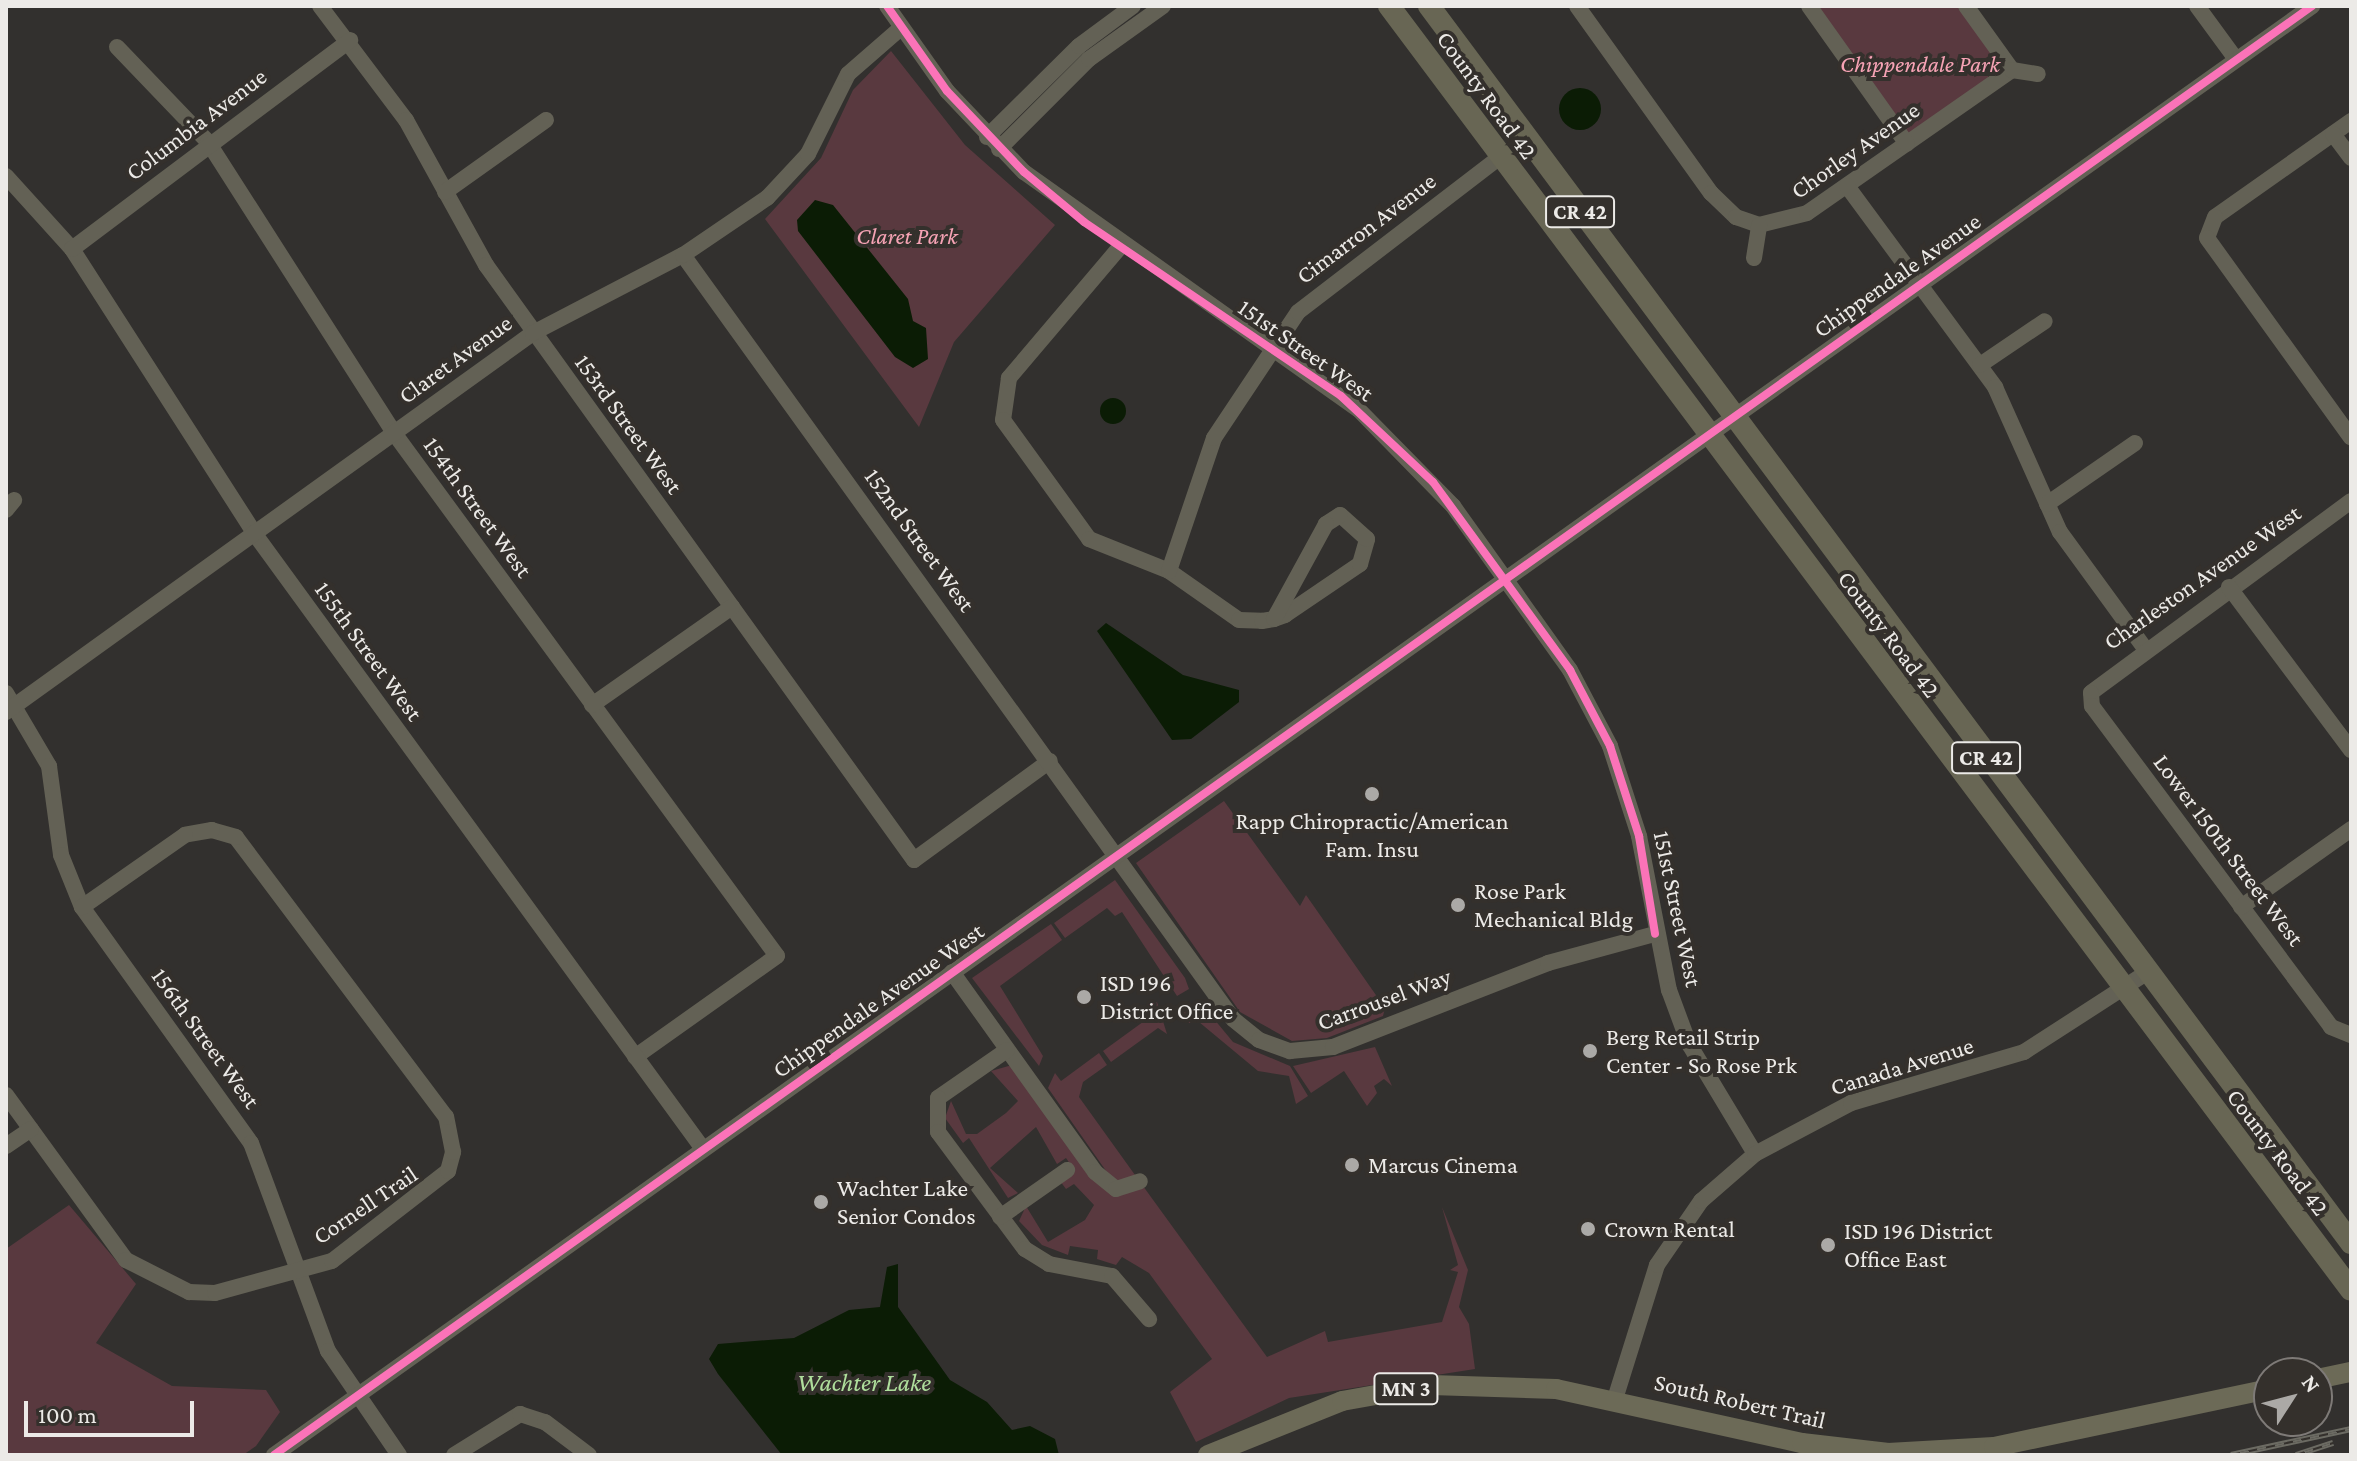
<!DOCTYPE html>
<html>
<head>
<meta charset="utf-8">
<style>
	body { margin:0 }
	#map { position:relative; width:2357px; height:1461px; overflow:hidden; background:#32302e; font-family:"Crimson Pro",serif }
	div>[style] { position:absolute }
	[style*='--x'] { left:calc(var(--x)*1px); top:calc(var(--y)*1px); width:calc(var(--w)*1px); rotate:calc(var(--a)*1deg) }
	.green>* { inset:0; background:#59393f }
	.water>* { inset:0; background:#0b1c05 }
	.round { border-radius:50% }
	.minor>* { height:16px; margin:-8px; padding:0 8px; transform-origin:8px; border-radius:8px; background:#636155 }
	.major>* { height:20px; margin:-10px; padding:0 10px; transform-origin:10px; border-radius:10px; background:#6c6a57 }
	.highway>* { height:22px; margin:-11px; padding:0 11px; transform-origin:11px; border-radius:11px; background:#686654 }
	.rail>* { height:6px; margin-top:-3px; transform-origin:0; background:repeating-linear-gradient(90deg,#34302c 0 9px,#6c6b63 0 18px); box-sizing:border-box; border-block:2px solid #6c6b63 }
	.cycleway>* { height:8px; margin:-4px; padding:0 4px; transform-origin:4px; border-radius:4px; background:#fb73b8 }
	.dots>* { width:22px; height:22px; translate:-50% -50%; box-sizing:border-box; border:4px solid #34302c; border-radius:50% }
	span { translate:-50% -50%; white-space:nowrap; text-align:center; line-height:1.15; -webkit-text-stroke:8px #34302c; paint-order:stroke }
	.shield-label span { padding:2px 6px; background:#34302c; border:2px solid; border-radius:6px; -webkit-text-stroke-width:0 }
	.shield-label { font-size:22px; color:#eceae7; font-weight:700 }
	.park-label { font-size:24px; color:#f6a3b5; font-style:italic }
	.street-label { font-size:24px; color:#eceae7 }
	.poi-label { font-size:24px; color:#eceae7 }
	.left { translate:0 -50%; text-align:left }
	.water-label { font-size:26px; color:#afde9c; font-style:italic }
	.frame { position:absolute; inset:0; border:8px solid #eceae7; pointer-events:none }
	.north { position:absolute; left:2253px; top:1357px; width:80px; height:80px; box-sizing:border-box; background:#34302c; border:2px solid #7e7a77; border-radius:50%; rotate:54deg; font-size:22px; font-weight:700; line-height:32px; text-align:center; color:#eceae7 }
	.north::after { content:''; display:block; margin:auto; width:28px; height:36px; background:#aba9a6; clip-path:polygon(50% 0,100% 100%,50% 72%,0 100%) }
	.scale { position:absolute; left:24px; top:1401px; width:170px; height:36px; box-sizing:border-box; border:4px solid #eceae7; border-top:0; padding-left:10px; font-size:24px; line-height:28px; white-space:nowrap; color:#eceae7; -webkit-text-stroke:6px #34302c; paint-order:stroke }
</style>
</head>
<body>
<div id="map">
	<div class="green">
		<div style="clip-path:polygon(1806px 6px,1965px 6px,2011px 70px,1906px 144px)"></div>
		<div style="clip-path:polygon(891px 51px,965px 145px,1055px 225px,954px 342px,919px 427px,765px 219px,821px 158px,853px 90px)"></div>
		<div style="clip-path:polygon(1224px 801px,1300px 906px,1306px 895px,1385px 1008px,1383px 1016px,1327px 1038px,1292px 1041px,1240px 1012px,1136px 863px)"></div>
		<div style="clip-path:polygon(1115px 880px,1185px 978px,1189px 989px,1177px 996px,1122px 912px,1115px 916px,1107px 908px,1065px 938px,1054px 923px)"></div>
		<div style="clip-path:polygon(1051px 924px,1062px 940px,1000px 986px,1043px 1056px,1039px 1066px,972px 978px)"></div>
		<div style="clip-path:polygon(1157px 1002px,1167px 1034px,1158px 1028px,1111px 1062px,1103px 1051px,1147px 1019px,1147px 1005px)"></div>
		<div style="clip-path:polygon(1200px 1002px,1233px 1042px,1290px 1066px,1308px 1096px,1296px 1104px,1289px 1076px,1258px 1071px,1199px 1022px,1189px 1023px,1183px 1013px)"></div>
		<div style="clip-path:polygon(1375px 1047px,1392px 1086px,1384px 1079px,1374px 1086px,1377px 1093px,1367px 1106px,1344px 1071px,1311px 1093px,1293px 1066px)"></div>
		<div style="clip-path:polygon(1099px 1053px,1107px 1065px,1083px 1082px,1079px 1097px,1135px 1175px,1123px 1182px,1111px 1178px,1048px 1088px,1055px 1073px,1061px 1081px)"></div>
		<div style="clip-path:polygon(1012px 1065px,1090px 1178px,1143px 1186px,1267px 1357px,1325px 1331px,1328px 1342px,1442px 1322px,1458px 1272px,1450px 1270px,1458px 1265px,1442px 1207px,1468px 1270px,1459px 1307px,1469px 1324px,1475px 1369px,1289px 1398px,1196px 1442px,1170px 1392px,1212px 1359px,1149px 1273px,1122px 1257px,1116px 1265px,1097px 1259px,1098px 1250px,1070px 1246px,1068px 1255px,1042px 1245px,1019px 1221px,1026px 1206px,1048px 1242px,1085px 1220px,1094px 1205px,1074px 1184px,1066px 1189px,1060px 1181px,1075px 1171px,1066px 1158px,1057px 1164px,1036px 1127px,990px 1168px,1018px 1193px,1008px 1198px,969px 1138px,963px 1143px,945px 1118px,951px 1101px,966px 1134px,977px 1134px,1006px 1113px,1018px 1101px,991px 1071px)"></div>
		<div style="clip-path:polygon(69px 1205px,136px 1284px,96px 1343px,172px 1386px,266px 1390px,280px 1412px,256px 1446px,243px 1455px,6px 1455px,6px 1249px)"></div>
	</div>
	<div class="water">
		<div class="round" style="left:1559px;top:88px;width:42px;height:42px"></div>
		<div style="clip-path:polygon(815px 200px,833px 205px,908px 299px,913px 321px,926px 328px,928px 359px,913px 368px,895px 357px,798px 231px,797px 220px)"></div>
		<div class="round" style="left:1100px;top:398px;width:26px;height:26px"></div>
		<div style="clip-path:polygon(1106px 623px,1183px 675px,1239px 690px,1239px 702px,1191px 739px,1172px 740px,1097px 631px)"></div>
		<div style="clip-path:polygon(898px 1264px,898px 1307px,950px 1380px,987px 1402px,1012px 1430px,1030px 1426px,1055px 1439px,1059px 1455px,782px 1455px,718px 1374px,709px 1359px,718px 1344px,794px 1338px,849px 1310px,880px 1307px,887px 1267px)"></div>
	</div>
	<div class="minor">
		<div style="--x:320;--y:6;--w:143;--a:53"></div>
		<div style="--x:406;--y:120;--w:166;--a:61.1"></div>
		<div style="--x:486;--y:265;--w:733;--a:54.27"></div>
		<div style="--x:914;--y:860;--w:168;--a:-36.1"></div>
		<div style="--x:887;--y:6;--w:104;--a:54.8"></div>
		<div style="--x:947;--y:91;--w:112;--a:46.5"></div>
		<div style="--x:1024;--y:172;--w:410;--a:35.4"></div>
		<div style="--x:1358;--y:409;--w:136;--a:45.6"></div>
		<div style="--x:1453;--y:506;--w:201;--a:54.5"></div>
		<div style="--x:1570;--y:670;--w:86;--a:62.2"></div>
		<div style="--x:1610;--y:746;--w:95;--a:72.1"></div>
		<div style="--x:1639;--y:836;--w:157;--a:79"></div>
		<div style="--x:1669;--y:990;--w:58;--a:69.7"></div>
		<div style="--x:1689;--y:1044;--w:128;--a:59"></div>
		<div style="--x:1577;--y:6;--w:230;--a:54.4"></div>
		<div style="--x:1711;--y:193;--w:35;--a:44"></div>
		<div style="--x:1736;--y:217;--w:24;--a:19"></div>
		<div style="--x:1759;--y:225;--w:49;--a:-14"></div>
		<div style="--x:1807;--y:213;--w:250;--a:-34.9"></div>
		<div style="--x:1809;--y:6;--w:169;--a:54.6"></div>
		<div style="--x:1966;--y:6;--w:79;--a:54.3"></div>
		<div style="--x:2197;--y:6;--w:64;--a:53.8"></div>
		<div style="--x:117;--y:47;--w:132;--a:46.2"></div>
		<div style="--x:208;--y:142;--w:345;--a:57.4"></div>
		<div style="--x:394;--y:433;--w:648;--a:53.78"></div>
		<div style="--x:777;--y:956;--w:174;--a:144.6"></div>
		<div style="--x:2012;--y:70;--w:26;--a:9"></div>
		<div style="--x:2351;--y:121;--w:166;--a:144.8"></div>
		<div style="--x:2215;--y:217;--w:22;--a:111"></div>
		<div style="--x:2207;--y:238;--w:246;--a:54.2"></div>
		<div style="--x:2333;--y:134;--w:30;--a:53"></div>
		<div style="--x:987;--y:137;--w:129;--a:-44.7"></div>
		<div style="--x:1079;--y:46;--w:67;--a:-36.5"></div>
		<div style="--x:999;--y:149;--w:127;--a:-45"></div>
		<div style="--x:1089;--y:59;--w:91;--a:-35.6"></div>
		<div style="--x:6;--y:176;--w:98;--a:47.9"></div>
		<div style="--x:72;--y:249;--w:337;--a:57.3"></div>
		<div style="--x:254;--y:533;--w:762;--a:53.91"></div>
		<div style="--x:1847;--y:186;--w:250;--a:53.6"></div>
		<div style="--x:1995;--y:387;--w:159;--a:65.9"></div>
		<div style="--x:2060;--y:532;--w:142;--a:53.9"></div>
		<div style="--x:445;--y:192;--w:124;--a:-35.5"></div>
		<div style="--x:1120;--y:247;--w:172;--a:130.3"></div>
		<div style="--x:1009;--y:378;--w:42;--a:98.1"></div>
		<div style="--x:1003;--y:420;--w:147;--a:54.1"></div>
		<div style="--x:1089;--y:539;--w:86;--a:21.8"></div>
		<div style="--x:1169;--y:571;--w:85;--a:35"></div>
		<div style="--x:1239;--y:620;--w:23;--a:2"></div>
		<div style="--x:1262;--y:621;--w:12;--a:-9"></div>
		<div style="--x:1274;--y:619;--w:12;--a:-20"></div>
		<div style="--x:1285;--y:615;--w:91;--a:-34.2"></div>
		<div style="--x:1360;--y:564;--w:26;--a:-74"></div>
		<div style="--x:1367;--y:539;--w:36;--a:-138"></div>
		<div style="--x:1340;--y:515;--w:17;--a:147"></div>
		<div style="--x:1326;--y:524;--w:108;--a:118.7"></div>
		<div style="--x:72;--y:249;--w:348;--a:-36.9"></div>
		<div style="--x:683;--y:255;--w:941;--a:54.25"></div>
		<div style="--x:1233;--y:1019;--w:33;--a:39"></div>
		<div style="--x:1259;--y:1040;--w:33;--a:20"></div>
		<div style="--x:1290;--y:1051;--w:43;--a:-5.3"></div>
		<div style="--x:1333;--y:1047;--w:231;--a:-21.3"></div>
		<div style="--x:1548;--y:963;--w:111;--a:-15.2"></div>
		<div style="--x:1754;--y:258;--w:33;--a:-81"></div>
		<div style="--x:1980;--y:365;--w:78;--a:-34.1"></div>
		<div style="--x:2351;--y:501;--w:323;--a:143.6"></div>
		<div style="--x:2091;--y:693;--w:13;--a:86"></div>
		<div style="--x:2092;--y:706;--w:400;--a:53.3"></div>
		<div style="--x:2331;--y:1027;--w:22;--a:22"></div>
		<div style="--x:2047;--y:504;--w:107;--a:-34.7"></div>
		<div style="--x:6;--y:510;--w:13;--a:-51"></div>
		<div style="--x:1169;--y:571;--w:140;--a:-71.3"></div>
		<div style="--x:1214;--y:438;--w:151;--a:-56.3"></div>
		<div style="--x:1298;--y:312;--w:255;--a:-37.5"></div>
		<div style="--x:2229;--y:587;--w:204;--a:53.2"></div>
		<div style="--x:6;--y:693;--w:85;--a:59.5"></div>
		<div style="--x:49;--y:766;--w:90;--a:82.3"></div>
		<div style="--x:61;--y:855;--w:56;--a:68"></div>
		<div style="--x:82;--y:907;--w:290;--a:54.4"></div>
		<div style="--x:251;--y:1143;--w:222;--a:69.7"></div>
		<div style="--x:328;--y:1351;--w:126;--a:55.7"></div>
		<div style="--x:592;--y:705;--w:171;--a:-35"></div>
		<div style="--x:6;--y:712;--w:649;--a:-35.72"></div>
		<div style="--x:533;--y:333;--w:169;--a:-27.5"></div>
		<div style="--x:683;--y:255;--w:102;--a:-34.2"></div>
		<div style="--x:767;--y:198;--w:60;--a:-47"></div>
		<div style="--x:808;--y:154;--w:89;--a:-63.4"></div>
		<div style="--x:848;--y:74;--w:70;--a:-41"></div>
		<div style="--x:2241;--y:907;--w:135;--a:-35.3"></div>
		<div style="--x:952;--y:972;--w:246;--a:54.4"></div>
		<div style="--x:1095;--y:1172;--w:27;--a:39"></div>
		<div style="--x:1116;--y:1189;--w:25;--a:-18"></div>
		<div style="--x:1007;--y:1050;--w:84;--a:145.2"></div>
		<div style="--x:938;--y:1098;--w:34;--a:90"></div>
		<div style="--x:938;--y:1132;--w:146;--a:53.4"></div>
		<div style="--x:1025;--y:1249;--w:28;--a:32"></div>
		<div style="--x:1049;--y:1264;--w:64;--a:10.8"></div>
		<div style="--x:1112;--y:1276;--w:57;--a:49.3"></div>
		<div style="--x:6;--y:1095;--w:204;--a:54"></div>
		<div style="--x:126;--y:1260;--w:71;--a:26.9"></div>
		<div style="--x:189;--y:1292;--w:26;--a:2"></div>
		<div style="--x:215;--y:1293;--w:121;--a:-15.3"></div>
		<div style="--x:332;--y:1261;--w:147;--a:-37.8"></div>
		<div style="--x:448;--y:1171;--w:20;--a:-75"></div>
		<div style="--x:453;--y:1152;--w:36;--a:-101"></div>
		<div style="--x:446;--y:1117;--w:350;--a:-126.9"></div>
		<div style="--x:236;--y:837;--w:25;--a:-164"></div>
		<div style="--x:212;--y:830;--w:27;--a:170"></div>
		<div style="--x:185;--y:835;--w:126;--a:145"></div>
		<div style="--x:6;--y:1146;--w:30;--a:-34"></div>
		<div style="--x:1000;--y:1217;--w:82;--a:-35"></div>
		<div style="--x:1615;--y:1399;--w:140;--a:-72.6"></div>
		<div style="--x:1657;--y:1265;--w:78;--a:-55.5"></div>
		<div style="--x:1701;--y:1201;--w:72;--a:-41"></div>
		<div style="--x:1755;--y:1154;--w:109;--a:-28"></div>
		<div style="--x:1851;--y:1103;--w:180;--a:-16.4"></div>
		<div style="--x:2024;--y:1052;--w:145;--a:-32.9"></div>
		<div style="--x:274;--y:1455;--w:2501;--a:-35.41"></div>
		<div style="--x:454;--y:1455;--w:78;--a:-31.8"></div>
		<div style="--x:520;--y:1414;--w:26;--a:18"></div>
		<div style="--x:545;--y:1422;--w:55;--a:36.9"></div>
	</div>
	<div class="major">
		<div style="--x:2317;--y:1379;--w:35;--a:-12"></div>
		<div style="--x:1208;--y:1455;--w:144;--a:-21.9"></div>
		<div style="--x:1342;--y:1401;--w:90;--a:-10.2"></div>
		<div style="--x:1431;--y:1385;--w:125;--a:1.8"></div>
		<div style="--x:1556;--y:1389;--w:252;--a:12.4"></div>
		<div style="--x:1802;--y:1443;--w:87;--a:6.6"></div>
		<div style="--x:1888;--y:1453;--w:106;--a:-3.2"></div>
		<div style="--x:1994;--y:1447;--w:281;--a:-11.9"></div>
	</div>
	<div class="highway">
		<div style="--x:1389;--y:6;--w:1604;--a:53.16"></div>
		<div style="--x:1429;--y:6;--w:1543;--a:53.3"></div>
	</div>
	<div class="rail">
		<div style="--x:2231;--y:1455;--w:123;--a:-12.2"></div>
		<div style="--x:2296;--y:1455;--w:39;--a:-18"></div>
	</div>
	<div class="cycleway">
		<div style="--x:887;--y:6;--w:104;--a:54.8"></div>
		<div style="--x:947;--y:91;--w:112;--a:46.5"></div>
		<div style="--x:1024;--y:172;--w:78;--a:39.8"></div>
		<div style="--x:1084;--y:222;--w:310;--a:34.1"></div>
		<div style="--x:1341;--y:396;--w:126;--a:43.1"></div>
		<div style="--x:1433;--y:482;--w:233;--a:53.9"></div>
		<div style="--x:1570;--y:670;--w:86;--a:62.2"></div>
		<div style="--x:1610;--y:746;--w:95;--a:72.1"></div>
		<div style="--x:1639;--y:836;--w:99;--a:80.7"></div>
		<div style="--x:274;--y:1455;--w:2501;--a:-35.41"></div>
	</div>
	<div class="dots">
		<div style="left:1372px;top:794px;background:#aba9a6"></div>
		<div style="left:1458px;top:905px;background:#aba9a6"></div>
		<div style="left:1084px;top:997px;background:#aba9a6"></div>
		<div style="left:1590px;top:1051px;background:#aba9a6"></div>
		<div style="left:1352px;top:1165px;background:#aba9a6"></div>
		<div style="left:821px;top:1202px;background:#aba9a6"></div>
		<div style="left:1588px;top:1229px;background:#aba9a6"></div>
		<div style="left:1828px;top:1245px;background:#aba9a6"></div>
	</div>
	<div class="shield-label">
		<span style="left:1580px;top:212px">CR 42</span>
		<span style="left:1986px;top:758px">CR 42</span>
		<span style="left:1406px;top:1389px">MN 3</span>
	</div>
	<div class="park-label">
		<span style="left:1920px;top:64px">Chippendale Park</span>
		<span style="left:907px;top:236px">Claret Park</span>
	</div>
	<div class="street-label">
		<span style="left:1487px;top:95px;rotate:54deg">County Road 42</span>
		<span style="left:196px;top:124px;rotate:-37deg">Columbia Avenue</span>
		<span style="left:1855px;top:150px;rotate:-35deg">Chorley Avenue</span>
		<span style="left:1366px;top:228px;rotate:-37deg">Cimarron Avenue</span>
		<span style="left:1897px;top:275px;rotate:-35deg">Chippendale Avenue</span>
		<span style="left:1306px;top:350px;rotate:35deg">151st Street West</span>
		<span style="left:455px;top:359px;rotate:-36deg">Claret Avenue</span>
		<span style="left:629px;top:424px;rotate:54deg">153rd Street West</span>
		<span style="left:478px;top:507px;rotate:54deg">154th Street West</span>
		<span style="left:920px;top:540px;rotate:54deg">152nd Street West</span>
		<span style="left:2202px;top:577px;rotate:-35deg">Charleston Avenue West</span>
		<span style="left:1889px;top:634px;rotate:53deg">County Road 42</span>
		<span style="left:369px;top:651px;rotate:54deg">155th Street West</span>
		<span style="left:2229px;top:850px;rotate:53deg">Lower 150th Street West</span>
		<span style="left:1678px;top:909px;rotate:78deg">151st Street West</span>
		<span style="left:1384px;top:999px;rotate:-20deg">Carrousel Way</span>
		<span style="left:878px;top:1000px;rotate:-35deg">Chippendale Avenue West</span>
		<span style="left:206px;top:1038px;rotate:54deg">156th Street West</span>
		<span style="left:1902px;top:1066px;rotate:-17deg">Canada Avenue</span>
		<span style="left:2278px;top:1152px;rotate:53deg">County Road 42</span>
		<span style="left:365px;top:1205px;rotate:-34deg">Cornell Trail</span>
		<span style="left:1740px;top:1401px;rotate:13deg">South Robert Trail</span>
	</div>
	<div class="poi-label">
		<span style="left:1372px;top:835px">Rapp Chiropractic/American<br>Fam. Insu</span>
		<span class="left" style="left:1474px;top:905px">Rose Park<br>Mechanical Bldg</span>
		<span class="left" style="left:1100px;top:997px">ISD 196<br>District Office</span>
		<span class="left" style="left:1606px;top:1051px">Berg Retail Strip<br>Center - So Rose Prk</span>
		<span class="left" style="left:1368px;top:1165px">Marcus Cinema</span>
		<span class="left" style="left:837px;top:1202px">Wachter Lake<br>Senior Condos</span>
		<span class="left" style="left:1604px;top:1229px">Crown Rental</span>
		<span class="left" style="left:1844px;top:1245px">ISD 196 District<br>Office East</span>
	</div>
	<div class="water-label">
		<span style="left:864px;top:1383px">Wachter Lake</span>
	</div>
	<div class="frame"></div>
	<div class="north">N</div>
	<div class="scale">100 m</div>
</div>
</body>
</html>
